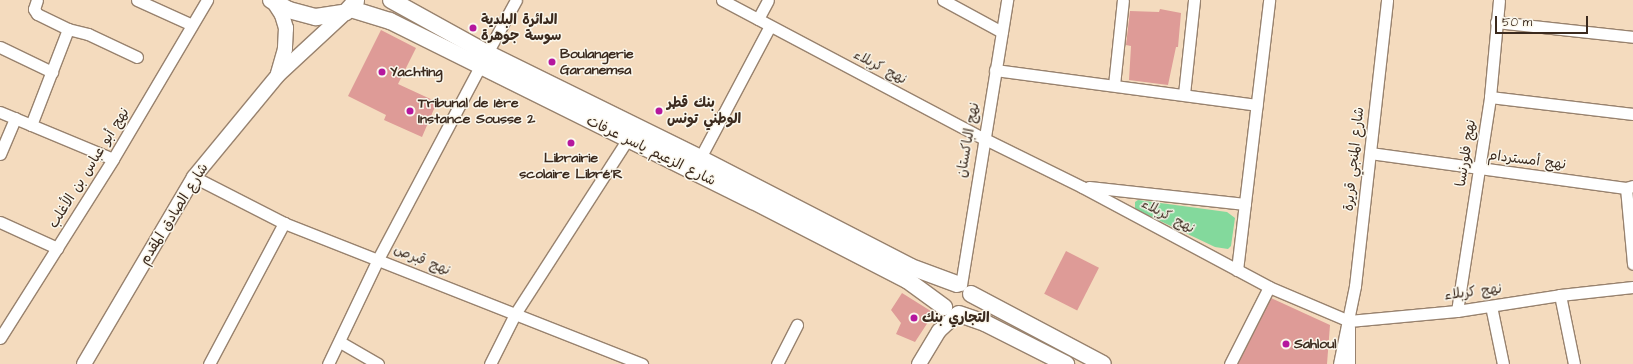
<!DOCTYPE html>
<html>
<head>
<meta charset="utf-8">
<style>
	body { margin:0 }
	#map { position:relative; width:1633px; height:364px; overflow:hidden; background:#f4dbbe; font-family:"Architects Daughter","Playpen Sans Arabic",sans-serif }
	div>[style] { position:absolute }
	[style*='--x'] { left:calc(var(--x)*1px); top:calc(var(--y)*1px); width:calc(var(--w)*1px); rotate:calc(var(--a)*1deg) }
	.green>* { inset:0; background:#83d99c }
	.building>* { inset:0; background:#de9b97; transform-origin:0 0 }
	.roads { filter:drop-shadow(1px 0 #98826e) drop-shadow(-1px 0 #98826e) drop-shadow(0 1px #98826e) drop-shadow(0 -1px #98826e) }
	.minor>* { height:11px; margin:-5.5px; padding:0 5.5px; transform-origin:5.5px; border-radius:5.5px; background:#fff }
	.tertiary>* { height:14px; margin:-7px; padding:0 7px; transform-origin:7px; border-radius:7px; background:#fff }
	.secondary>* { height:16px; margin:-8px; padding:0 8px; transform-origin:8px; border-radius:8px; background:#fff }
	.dots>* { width:11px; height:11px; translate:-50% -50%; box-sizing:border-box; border:2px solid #fbf7ec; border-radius:50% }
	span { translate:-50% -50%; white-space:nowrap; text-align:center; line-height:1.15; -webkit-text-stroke:3px #fbf7ec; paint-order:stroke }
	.poi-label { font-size:14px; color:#3b2a1e; font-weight:700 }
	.left { translate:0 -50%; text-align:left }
	.street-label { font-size:14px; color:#3b2a1e }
	.scale { position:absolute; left:1495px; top:16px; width:93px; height:18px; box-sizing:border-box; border:2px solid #3b2a1e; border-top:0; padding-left:5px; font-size:12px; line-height:14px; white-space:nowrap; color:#3b2a1e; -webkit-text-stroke:3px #fbf7ec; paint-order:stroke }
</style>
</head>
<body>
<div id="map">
	<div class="green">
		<div style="clip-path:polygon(1138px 200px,1227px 212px,1235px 218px,1231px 246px,1228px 249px,1215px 247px,1135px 209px,1135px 202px)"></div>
	</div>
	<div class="building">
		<div style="clip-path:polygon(1160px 9px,1181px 13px,1178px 47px,1176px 47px,1168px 85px,1129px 80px,1131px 46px,1126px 45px,1130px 11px,1159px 12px)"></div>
		<div style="clip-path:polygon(381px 30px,416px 48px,398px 84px,437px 102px,422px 137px,384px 120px,386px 115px,348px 96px)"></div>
		<div style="left:1066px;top:251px;width:37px;height:48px;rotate:27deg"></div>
		<div style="clip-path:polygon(902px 293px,934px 313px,915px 342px,896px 334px,901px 323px,891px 310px)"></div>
		<div style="clip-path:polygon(1271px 298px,1330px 325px,1327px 364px,1238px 364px)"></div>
	</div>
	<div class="roads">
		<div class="minor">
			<div style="--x:137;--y:0;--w:60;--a:24.4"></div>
			<div style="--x:722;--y:0;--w:295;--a:27.9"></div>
			<div style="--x:983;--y:138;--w:110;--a:26.3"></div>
			<div style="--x:1082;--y:187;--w:212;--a:28.1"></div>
			<div style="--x:1269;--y:287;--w:87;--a:23"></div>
			<div style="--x:1349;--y:321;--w:108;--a:-5.3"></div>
			<div style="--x:1457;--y:311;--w:104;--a:-8.8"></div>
			<div style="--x:1560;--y:295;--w:73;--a:-6.3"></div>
			<div style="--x:943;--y:0;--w:67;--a:28.5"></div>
			<div style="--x:758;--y:19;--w:21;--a:-62"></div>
			<div style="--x:1496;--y:22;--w:138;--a:6.2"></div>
			<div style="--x:68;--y:29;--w:21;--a:14"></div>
			<div style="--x:88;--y:34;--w:54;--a:25.1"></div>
			<div style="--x:0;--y:47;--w:58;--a:25.7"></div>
			<div style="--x:487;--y:53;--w:60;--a:-61.3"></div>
			<div style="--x:995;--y:70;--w:264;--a:7.6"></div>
			<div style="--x:1114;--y:85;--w:85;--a:-84"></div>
			<div style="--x:1184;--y:94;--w:95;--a:-83.9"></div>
			<div style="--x:1490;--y:97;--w:144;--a:6.8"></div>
			<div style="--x:0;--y:112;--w:122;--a:22.6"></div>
			<div style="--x:31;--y:125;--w:103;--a:-68.9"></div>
			<div style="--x:68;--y:29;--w:34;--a:-154"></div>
			<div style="--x:37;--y:14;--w:6;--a:-121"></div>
			<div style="--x:34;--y:9;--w:9;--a:-72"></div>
			<div style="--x:1370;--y:153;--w:258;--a:7.8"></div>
			<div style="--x:1626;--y:188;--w:7;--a:-16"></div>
			<div style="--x:0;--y:154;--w:39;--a:-67"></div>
			<div style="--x:700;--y:158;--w:149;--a:-62.1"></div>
			<div style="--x:194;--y:177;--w:101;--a:27.1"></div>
			<div style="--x:284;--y:223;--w:385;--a:21.5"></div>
			<div style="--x:1089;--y:187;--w:157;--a:6.2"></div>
			<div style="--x:1626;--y:188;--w:76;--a:84.7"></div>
			<div style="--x:0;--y:222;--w:63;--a:24.5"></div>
			<div style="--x:1237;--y:270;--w:272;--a:-83.2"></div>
			<div style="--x:961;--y:285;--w:289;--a:-80.8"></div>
			<div style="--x:1560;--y:295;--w:70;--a:78.5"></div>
			<div style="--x:1491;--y:306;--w:59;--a:78.3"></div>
			<div style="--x:1457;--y:311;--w:217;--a:-81.2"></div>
			<div style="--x:1490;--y:97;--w:97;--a:-84.7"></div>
			<div style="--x:0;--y:338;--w:212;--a:-57.7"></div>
			<div style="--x:113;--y:159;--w:185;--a:-59.4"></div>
			<div style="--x:340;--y:342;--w:44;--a:30.1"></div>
			<div style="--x:209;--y:364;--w:160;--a:-62"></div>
			<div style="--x:328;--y:364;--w:116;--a:-64.5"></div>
			<div style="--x:378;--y:259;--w:218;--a:-62.1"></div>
			<div style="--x:490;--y:364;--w:56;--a:-63.4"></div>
			<div style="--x:515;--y:314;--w:207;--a:-57.2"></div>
			<div style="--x:777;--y:364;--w:44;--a:-62.9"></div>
			<div style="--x:1230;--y:364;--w:86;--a:-63.1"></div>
			<div style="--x:1339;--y:364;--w:80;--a:-78.4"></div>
			<div style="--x:1355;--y:286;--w:288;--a:-83.6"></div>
			<div style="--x:1349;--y:364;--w:37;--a:-90"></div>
		</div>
		<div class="tertiary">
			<div style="--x:273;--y:1;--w:17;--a:57"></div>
			<div style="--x:282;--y:15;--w:14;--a:73"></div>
			<div style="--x:286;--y:28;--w:21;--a:93"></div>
			<div style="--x:285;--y:49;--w:26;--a:106"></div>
			<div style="--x:84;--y:364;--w:217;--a:-59.5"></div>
			<div style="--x:194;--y:177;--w:132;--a:-50.5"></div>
			<div style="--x:278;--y:75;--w:93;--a:-42.8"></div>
			<div style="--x:919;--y:364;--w:39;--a:-59"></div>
			<div style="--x:939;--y:331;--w:25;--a:-43"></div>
		</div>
		<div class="secondary">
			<div style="--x:271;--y:0;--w:21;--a:29"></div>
			<div style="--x:289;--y:10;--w:28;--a:15"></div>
			<div style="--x:316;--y:17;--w:30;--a:-9"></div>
			<div style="--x:346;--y:12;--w:15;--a:-48"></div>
			<div style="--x:391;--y:0;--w:110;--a:28.9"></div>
			<div style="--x:487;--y:53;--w:237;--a:26.2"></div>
			<div style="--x:700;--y:158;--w:237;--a:27.3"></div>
			<div style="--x:911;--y:267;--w:49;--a:20.3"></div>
			<div style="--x:351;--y:9;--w:41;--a:17.1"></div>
			<div style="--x:390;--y:21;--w:405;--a:26.4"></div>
			<div style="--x:753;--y:201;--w:173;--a:27.2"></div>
			<div style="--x:907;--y:280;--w:46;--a:36.1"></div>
			<div style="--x:971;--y:294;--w:149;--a:27.9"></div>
			<div style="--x:959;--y:314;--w:28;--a:19"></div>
			<div style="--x:985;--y:323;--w:91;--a:26.8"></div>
		</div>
	</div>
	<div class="dots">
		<div style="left:473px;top:28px;background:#b5179e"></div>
		<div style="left:552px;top:62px;background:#b5179e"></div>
		<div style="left:382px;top:72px;background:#b5179e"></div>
		<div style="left:410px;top:111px;background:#b5179e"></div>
		<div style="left:659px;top:111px;background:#b5179e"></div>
		<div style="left:571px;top:143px;background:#b5179e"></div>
		<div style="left:914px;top:318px;background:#b5179e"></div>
		<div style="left:1286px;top:344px;background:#b5179e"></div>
	</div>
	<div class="poi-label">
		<span class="left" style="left:481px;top:28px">الدائرة البلدية<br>سوسة جوهرة</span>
		<span class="left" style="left:560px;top:62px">Boulangerie<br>Garanemsa</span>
		<span class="left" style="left:390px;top:72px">Yachting</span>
		<span class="left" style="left:418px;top:111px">Tribunal de 1ère<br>Instance Sousse 2</span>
		<span class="left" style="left:667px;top:111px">بنك قطر<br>الوطني تونس</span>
		<span style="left:571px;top:166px">Librairie<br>scolaire Libré'R</span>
		<span class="left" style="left:922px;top:318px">التجاري بنك</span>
		<span class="left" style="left:1294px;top:344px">Sahloul</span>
	</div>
	<div class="street-label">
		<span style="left:880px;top:67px;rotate:28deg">نهج كربلاء</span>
		<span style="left:968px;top:140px;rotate:-80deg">نهج الباكستان</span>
		<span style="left:651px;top:151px;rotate:26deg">شارع الزعيم ياسر عرفات</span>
		<span style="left:1466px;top:153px;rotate:-81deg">نهج فلورنسا</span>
		<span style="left:1354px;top:159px;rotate:-84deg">شارع المنجي قريرة</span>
		<span style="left:1527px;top:160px;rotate:7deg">نهج أمستردام</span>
		<span style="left:89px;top:168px;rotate:-58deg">نهج أبو عباس بن الأغلب</span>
		<span style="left:174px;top:214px;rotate:-58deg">شارع الصادق المقدم</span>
		<span style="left:1168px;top:216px;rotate:28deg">نهج كربلاء</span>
		<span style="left:422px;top:260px;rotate:22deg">نهج قبرص</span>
		<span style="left:1473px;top:292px;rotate:-7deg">نهج كربلاء</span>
	</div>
	<div class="scale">50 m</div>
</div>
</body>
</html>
